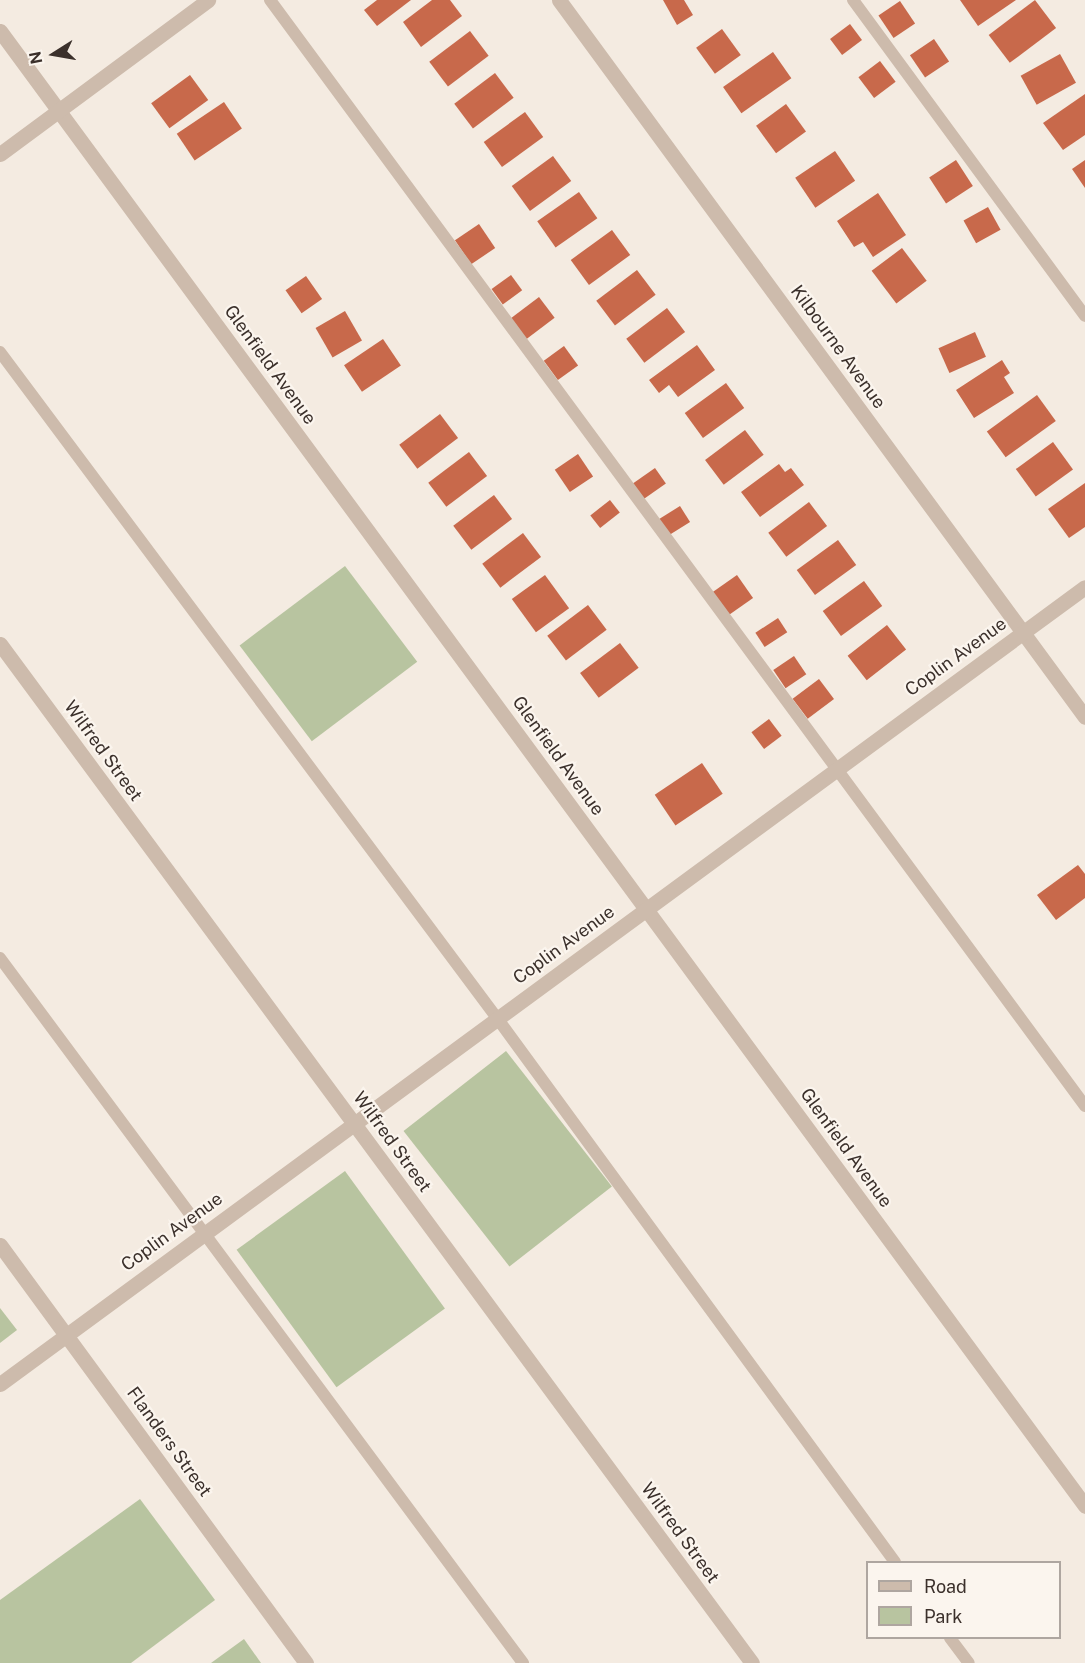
<!DOCTYPE html>
<html>
<head>
<meta charset="utf-8">
<style>
	body { margin:0 }
	#map { position:relative; width:1085px; height:1663px; overflow:hidden; background:#f4ebe1; font-family:"Public Sans",sans-serif }
	div>[style] { position:absolute }
	[style*='--x'] { left:calc(var(--x)*1px); top:calc(var(--y)*1px); width:calc(var(--w)*1px); rotate:calc(var(--a)*1deg) }
	.green>* { inset:0; background:#b8c4a0; transform-origin:0 0 }
	.building>* { inset:0; background:#c8694b; transform-origin:0 0 }
	.lane>* { height:12px; margin:-6px; padding:0 6px; transform-origin:6px; border-radius:6px; background:#cdbbac }
	.street>* { height:15px; margin:-7.5px; padding:0 7.5px; transform-origin:7.5px; border-radius:7.5px; background:#cdbbac }
	span { translate:-50% -50%; white-space:nowrap; text-align:center; line-height:1.15; -webkit-text-stroke:4.5px #fbf5ee; paint-order:stroke }
	.street-label { font-size:18px; color:#3b302b }
	.legend { position:absolute; left:866px; top:1561px; width:195px; height:78px; box-sizing:border-box; background:#fbf5ee; border:2px solid #aea6a0; margin:0; padding:8px 10px; list-style:none; font-size:18px; color:#3b302b }
	.legend li { display:flex; align-items:center; gap:12px; height:30px }
	.legend b { width:30px; border:2px solid #aea6a0 }
	.north { position:absolute; left:24px; top:24px; width:60px; height:60px; -webkit-text-stroke:4px #fbf5ee; paint-order:stroke; rotate:259deg; font-size:16px; font-weight:700; line-height:24px; text-align:center; color:#3b302b }
	.north::after { content:''; display:block; margin:auto; width:21px; height:27px; background:#3b302b; clip-path:polygon(50% 0,100% 100%,50% 72%,0 100%) }
</style>
</head>
<body>
<div id="map">
	<div class="green">
		<div style="left:345px;top:566px;width:120px;height:132px;rotate:53deg"></div>
		<div style="left:506px;top:1051px;width:172px;height:130px;rotate:52deg"></div>
		<div style="left:345px;top:1171px;width:170px;height:134px;rotate:54deg"></div>
		<div style="clip-path:polygon(0 1308px,17px 1330px,0 1343px)"></div>
		<div style="clip-path:polygon(140px 1499px,215px 1600px,131px 1663px,0 1663px,0 1600px)"></div>
		<div style="clip-path:polygon(244px 1639px,261px 1663px,211px 1663px)"></div>
	</div>
	<div class="building">
		<div style="clip-path:polygon(377px 0,411px 0,377px 26px,364px 10px)"></div>
		<div style="clip-path:polygon(432px 0,450px 0,462px 16px,421px 47px,403px 22px)"></div>
		<div style="clip-path:polygon(663px 0,684px 0,693px 15px,677px 25px)"></div>
		<div style="clip-path:polygon(960px 0,1016px 0,978px 26px)"></div>
		<div style="left:1035px;top:0;width:35px;height:58px;rotate:53deg"></div>
		<div style="left:900px;top:1px;width:27px;height:26px;rotate:56deg"></div>
		<div style="left:850px;top:24px;width:20px;height:25px;rotate:53deg"></div>
		<div style="left:722px;top:29px;width:32px;height:32px;rotate:54deg"></div>
		<div style="left:470px;top:31px;width:31px;height:51px;rotate:53deg"></div>
		<div style="left:934px;top:39px;width:27px;height:29px;rotate:56deg"></div>
		<div style="left:773px;top:52px;width:32px;height:61px;rotate:55deg"></div>
		<div style="left:1060px;top:54px;width:33px;height:45px;rotate:61deg"></div>
		<div style="left:880px;top:61px;width:26px;height:27px;rotate:53deg"></div>
		<div style="left:495px;top:73px;width:31px;height:51px;rotate:53deg"></div>
		<div style="left:190px;top:75px;width:31px;height:48px;rotate:54deg"></div>
		<div style="clip-path:polygon(1085px 94px,1085px 135px,1063px 150px,1043px 123px)"></div>
		<div style="left:224px;top:102px;width:32px;height:57px;rotate:56deg"></div>
		<div style="left:786px;top:104px;width:34px;height:37px;rotate:54deg"></div>
		<div style="left:525px;top:112px;width:31px;height:51px;rotate:54deg"></div>
		<div style="left:835px;top:151px;width:36px;height:48px;rotate:56deg"></div>
		<div style="left:553px;top:156px;width:31px;height:51px;rotate:54deg"></div>
		<div style="left:956px;top:160px;width:31px;height:32px;rotate:57deg"></div>
		<div style="clip-path:polygon(1085px 160px,1085px 188px,1072px 169px)"></div>
		<div style="left:579px;top:192px;width:32px;height:51px;rotate:55deg"></div>
		<div style="clip-path:polygon(878px 193px,906px 235px,873px 257px,863px 242px,854px 247px,837px 221px)"></div>
		<div style="left:988px;top:207px;width:26px;height:28px;rotate:61deg"></div>
		<div style="left:479px;top:224px;width:29px;height:29px;rotate:56deg"></div>
		<div style="left:612px;top:230px;width:31px;height:51px;rotate:54deg"></div>
		<div style="left:902px;top:248px;width:41px;height:38px;rotate:53deg"></div>
		<div style="left:637px;top:270px;width:31px;height:51px;rotate:53deg"></div>
		<div style="left:511px;top:275px;width:19px;height:24px;rotate:54deg"></div>
		<div style="left:306px;top:276px;width:28px;height:25px;rotate:55deg"></div>
		<div style="left:539px;top:297px;width:26px;height:36px;rotate:53deg"></div>
		<div style="left:667px;top:308px;width:30px;height:51px;rotate:53deg"></div>
		<div style="left:345px;top:311px;width:34px;height:34px;rotate:60deg"></div>
		<div style="left:975px;top:332px;width:27px;height:40px;rotate:66deg"></div>
		<div style="left:383px;top:339px;width:32px;height:47px;rotate:56deg"></div>
		<div style="clip-path:polygon(697px 345px,715px 370px,678px 397px,669px 385px,659px 393px,649px 380px)"></div>
		<div style="left:564px;top:346px;width:24px;height:25px;rotate:54deg"></div>
		<div style="clip-path:polygon(1002px 360px,1010px 373px,1004px 377px,1014px 393px,974px 418px,956px 390px)"></div>
		<div style="left:726px;top:383px;width:31px;height:51px;rotate:54deg"></div>
		<div style="left:1037px;top:395px;width:32px;height:62px;rotate:54deg"></div>
		<div style="left:440px;top:414px;width:30px;height:51px;rotate:53deg"></div>
		<div style="left:745px;top:430px;width:31px;height:50px;rotate:53deg"></div>
		<div style="left:1053px;top:442px;width:34px;height:46px;rotate:54deg"></div>
		<div style="left:469px;top:452px;width:30px;height:51px;rotate:53deg"></div>
		<div style="left:578px;top:454px;width:27px;height:28px;rotate:56deg"></div>
		<div style="clip-path:polygon(779px 464px,785px 472px,791px 468px,804px 485px,760px 517px,741px 492px)"></div>
		<div style="left:655px;top:468px;width:19px;height:27px;rotate:55deg"></div>
		<div style="clip-path:polygon(1085px 483px,1085px 527px,1069px 538px,1048px 509px)"></div>
		<div style="left:494px;top:495px;width:30px;height:51px;rotate:53deg"></div>
		<div style="left:610px;top:500px;width:16px;height:25px;rotate:52deg"></div>
		<div style="left:809px;top:502px;width:30px;height:51px;rotate:53deg"></div>
		<div style="left:680px;top:506px;width:19px;height:25px;rotate:58deg"></div>
		<div style="left:523px;top:533px;width:30px;height:51px;rotate:53deg"></div>
		<div style="left:838px;top:540px;width:31px;height:51px;rotate:54deg"></div>
		<div style="left:545px;top:575px;width:41px;height:41px;rotate:54deg"></div>
		<div style="left:737px;top:575px;width:28px;height:30px;rotate:55deg"></div>
		<div style="left:864px;top:581px;width:31px;height:51px;rotate:54deg"></div>
		<div style="left:588px;top:605px;width:31px;height:51px;rotate:53deg"></div>
		<div style="left:778px;top:618px;width:17px;height:27px;rotate:57deg"></div>
		<div style="left:887px;top:625px;width:31px;height:50px;rotate:52deg"></div>
		<div style="left:620px;top:643px;width:31px;height:50px;rotate:53deg"></div>
		<div style="left:794px;top:656px;width:22px;height:25px;rotate:56deg"></div>
		<div style="left:819px;top:679px;width:25px;height:33px;rotate:53deg"></div>
		<div style="left:769px;top:719px;width:21px;height:22px;rotate:53deg"></div>
		<div style="left:702px;top:763px;width:37px;height:57px;rotate:56deg"></div>
		<div style="clip-path:polygon(1078px 865px,1085px 874px,1085px 898px,1056px 920px,1037px 895px)"></div>
	</div>
	<div class="lane">
		<div style="--x:270;--y:0;--w:1374;--a:53.61"></div>
		<div style="--x:853;--y:0;--w:392;--a:53.7"></div>
		<div style="--x:0;--y:352;--w:831;--a:53.27"></div>
		<div style="--x:497;--y:1018;--w:674;--a:53.81"></div>
		<div style="--x:0;--y:958;--w:878;--a:53.43"></div>
		<div style="--x:950;--y:1638;--w:31;--a:53"></div>
	</div>
	<div class="street">
		<div style="--x:559;--y:0;--w:889;--a:53.74"></div>
		<div style="--x:0;--y:31;--w:1831;--a:53.66"></div>
		<div style="--x:0;--y:154;--w:259;--a:-36.5"></div>
		<div style="--x:0;--y:644;--w:1266;--a:53.57"></div>
		<div style="--x:0;--y:1245;--w:518;--a:53.79"></div>
		<div style="--x:0;--y:1384;--w:1346;--a:-36.3"></div>
	</div>
	<div class="street-label">
		<span style="left:838px;top:347px;rotate:54deg">Kilbourne Avenue</span>
		<span style="left:270px;top:365px;rotate:54deg">Glenfield Avenue</span>
		<span style="left:956px;top:657px;rotate:-36deg">Coplin Avenue</span>
		<span style="left:103px;top:751px;rotate:54deg">Wilfred Street</span>
		<span style="left:558px;top:756px;rotate:54deg">Glenfield Avenue</span>
		<span style="left:564px;top:945px;rotate:-36deg">Coplin Avenue</span>
		<span style="left:392px;top:1142px;rotate:54deg">Wilfred Street</span>
		<span style="left:846px;top:1148px;rotate:54deg">Glenfield Avenue</span>
		<span style="left:172px;top:1232px;rotate:-36deg">Coplin Avenue</span>
		<span style="left:169px;top:1442px;rotate:54deg">Flanders Street</span>
		<span style="left:680px;top:1533px;rotate:54deg">Wilfred Street</span>
	</div>
	<ul class="legend">
	<li><b style="height:8px;background:#cdbbac"></b>Road</li>
	<li><b style="height:16px;background:#b8c4a0"></b>Park</li>
	</ul>
	<div class="north">N</div>
</div>
</body>
</html>
